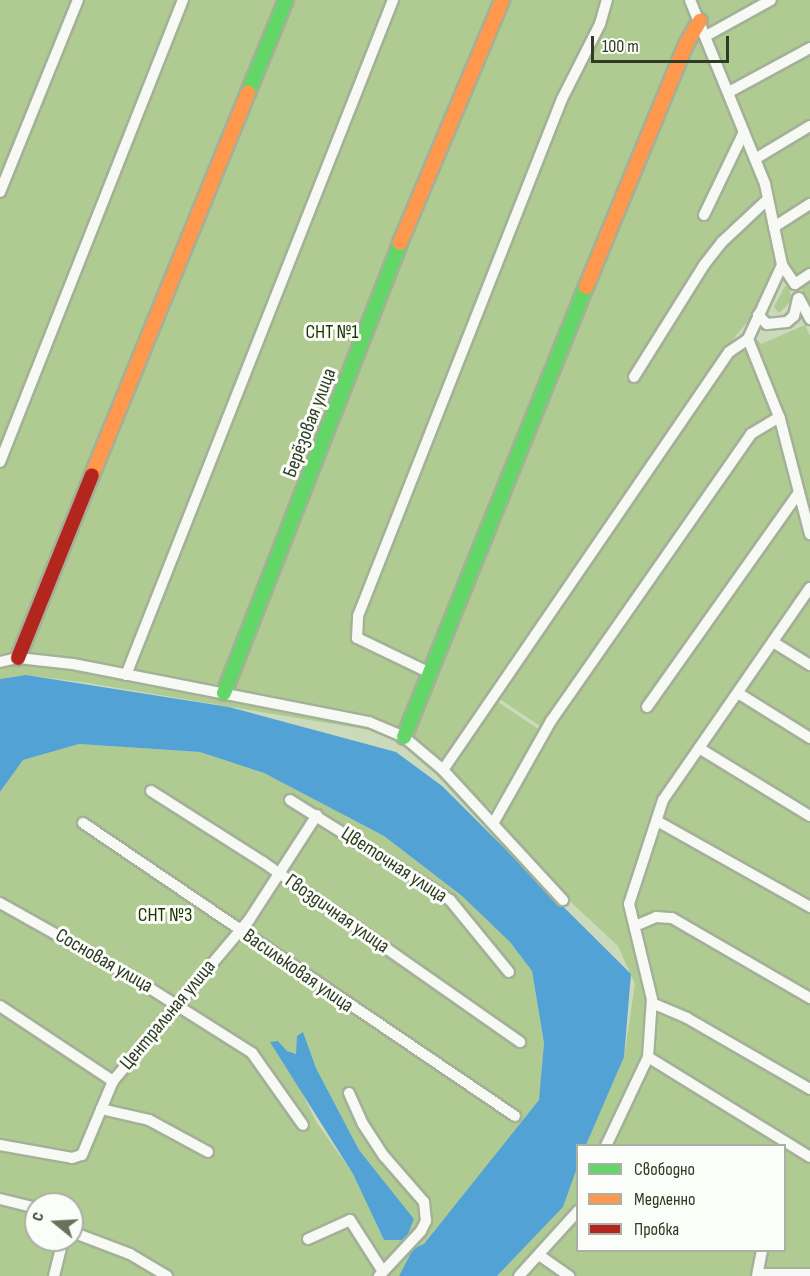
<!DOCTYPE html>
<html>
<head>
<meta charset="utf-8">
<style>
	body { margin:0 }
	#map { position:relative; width:810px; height:1276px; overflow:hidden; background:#cbdabb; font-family:"Sofia Sans Condensed",sans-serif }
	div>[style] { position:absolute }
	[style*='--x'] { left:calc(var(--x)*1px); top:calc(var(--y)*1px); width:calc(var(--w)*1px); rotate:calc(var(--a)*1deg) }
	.green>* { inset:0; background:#afcb91 }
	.water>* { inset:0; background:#53a2d6 }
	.roads { filter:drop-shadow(2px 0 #a4b098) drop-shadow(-2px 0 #a4b098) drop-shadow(0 2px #a4b098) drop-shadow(0 -2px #a4b098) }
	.street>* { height:10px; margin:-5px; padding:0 5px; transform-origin:5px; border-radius:5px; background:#f7f9f5 }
	.fast>* { height:14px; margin:-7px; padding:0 7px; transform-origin:7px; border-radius:7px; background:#63d668 }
	.slow>* { height:14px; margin:-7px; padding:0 7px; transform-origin:7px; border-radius:7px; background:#ff974d }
	.jam>* { height:14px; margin:-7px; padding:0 7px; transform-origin:7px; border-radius:7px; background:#b3261e }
	span { translate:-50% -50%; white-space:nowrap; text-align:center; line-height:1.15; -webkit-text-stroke:6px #fbfef8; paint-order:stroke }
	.park-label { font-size:20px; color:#1f3302 }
	.street-label { font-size:20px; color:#303b25 }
	.legend { position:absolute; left:576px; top:1144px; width:210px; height:108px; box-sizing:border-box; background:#fbfef8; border:2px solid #aab0a4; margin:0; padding:8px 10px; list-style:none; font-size:18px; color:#303b25 }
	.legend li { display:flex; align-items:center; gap:12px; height:30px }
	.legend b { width:30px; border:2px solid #aab0a4 }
	.north { position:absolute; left:24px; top:1192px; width:60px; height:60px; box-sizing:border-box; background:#fbfef8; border:2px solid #aab0a4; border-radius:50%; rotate:288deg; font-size:16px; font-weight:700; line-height:24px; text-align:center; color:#303b25 }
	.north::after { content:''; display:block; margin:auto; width:21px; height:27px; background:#66735a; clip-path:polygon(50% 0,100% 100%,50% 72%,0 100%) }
	.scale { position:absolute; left:591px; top:36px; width:138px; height:27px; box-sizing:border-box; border:3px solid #303b25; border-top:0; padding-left:8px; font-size:18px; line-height:21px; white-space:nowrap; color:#303b25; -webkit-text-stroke:4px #fbfef8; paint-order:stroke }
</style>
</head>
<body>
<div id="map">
	<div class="green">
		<div style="clip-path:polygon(0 0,810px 0,810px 306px,791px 269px,711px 366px,486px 694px,540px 730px,492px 810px,387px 733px,88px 683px,26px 675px,0 679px)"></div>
		<div style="clip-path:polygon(785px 286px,789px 287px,792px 300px,779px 313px,774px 307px)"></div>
		<div style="clip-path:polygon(805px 325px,810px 336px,810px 1276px,497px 1276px,563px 1207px,577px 1168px,578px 1250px,784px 1250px,784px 1146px,586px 1145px,624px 1057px,635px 984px,618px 946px,492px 829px,546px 730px,495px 696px,746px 328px,761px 344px)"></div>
		<div style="clip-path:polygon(evenodd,79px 744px,200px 752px,264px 773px,384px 836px,462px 896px,510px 942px,532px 971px,544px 1043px,540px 1100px,424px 1245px,415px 1248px,406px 1239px,414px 1219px,359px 1150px,316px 1068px,303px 1032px,296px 1054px,287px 1051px,278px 1041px,315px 1120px,353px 1174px,384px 1240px,405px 1240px,413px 1249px,399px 1276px,0 1276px,0 792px,23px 760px,79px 744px,36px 1204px,72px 1204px,72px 1240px,36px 1240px,36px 1204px)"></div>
	</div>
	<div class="water">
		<div style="clip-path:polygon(26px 675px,229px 707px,396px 752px,442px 786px,631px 974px,624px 1057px,586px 1145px,578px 1146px,577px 1168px,563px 1207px,497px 1276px,399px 1276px,413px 1249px,405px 1240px,384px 1240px,353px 1174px,270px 1042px,278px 1041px,287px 1051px,296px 1054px,297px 1036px,303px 1032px,316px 1068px,359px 1150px,414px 1219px,406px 1239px,415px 1248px,424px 1244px,539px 1100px,544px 1043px,532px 971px,510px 942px,462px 896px,384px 836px,264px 773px,200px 752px,79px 744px,23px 760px,0 792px,0 679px)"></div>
	</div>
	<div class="roads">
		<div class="street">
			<div style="--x:690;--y:0;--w:199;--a:67.8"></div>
			<div style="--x:765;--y:184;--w:83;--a:78.1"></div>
			<div style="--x:782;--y:265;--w:81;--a:114.7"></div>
			<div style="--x:748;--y:339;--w:86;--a:68.2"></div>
			<div style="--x:780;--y:419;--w:119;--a:75.4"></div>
			<div style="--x:706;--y:36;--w:74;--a:-29"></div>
			<div style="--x:729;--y:92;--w:92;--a:-28.5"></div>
			<div style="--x:755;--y:159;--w:64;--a:-31"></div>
			<div style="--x:0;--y:192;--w:207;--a:-67.9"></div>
			<div style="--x:704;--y:215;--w:92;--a:-64.3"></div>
			<div style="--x:774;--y:227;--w:43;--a:-32.6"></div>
			<div style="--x:782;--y:265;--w:23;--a:56"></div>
			<div style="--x:795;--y:284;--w:18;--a:-34"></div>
			<div style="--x:799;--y:298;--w:24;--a:62"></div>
			<div style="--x:758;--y:315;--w:13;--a:45"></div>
			<div style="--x:767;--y:324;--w:20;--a:-6"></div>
			<div style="--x:787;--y:322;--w:9;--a:-41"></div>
			<div style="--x:794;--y:316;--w:18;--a:-77"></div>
			<div style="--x:634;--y:377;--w:132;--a:-58"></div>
			<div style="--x:704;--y:265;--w:29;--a:-52"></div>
			<div style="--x:722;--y:242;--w:63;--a:-43.1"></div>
			<div style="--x:0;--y:462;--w:497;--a:-68.4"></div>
			<div style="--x:773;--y:642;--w:44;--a:31.9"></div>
			<div style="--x:0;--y:662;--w:18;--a:-13"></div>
			<div style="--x:18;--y:658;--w:55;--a:6.2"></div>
			<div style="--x:73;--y:664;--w:302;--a:11.1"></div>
			<div style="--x:369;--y:722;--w:38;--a:23"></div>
			<div style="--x:404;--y:737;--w:51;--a:40.2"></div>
			<div style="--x:443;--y:770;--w:177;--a:47.3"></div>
			<div style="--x:428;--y:672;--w:79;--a:-154.4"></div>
			<div style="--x:357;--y:638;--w:22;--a:-87"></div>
			<div style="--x:358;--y:616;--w:556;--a:-68.47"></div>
			<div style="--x:562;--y:99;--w:84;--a:-63.1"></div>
			<div style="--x:600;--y:24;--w:25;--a:-74"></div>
			<div style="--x:126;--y:675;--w:726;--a:-68.42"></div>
			<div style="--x:738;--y:693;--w:85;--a:32"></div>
			<div style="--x:647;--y:707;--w:263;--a:-54.7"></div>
			<div style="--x:699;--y:748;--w:130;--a:31.5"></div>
			<div style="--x:443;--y:770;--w:506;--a:-55.62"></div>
			<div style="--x:729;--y:352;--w:23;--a:-34"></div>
			<div style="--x:151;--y:791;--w:133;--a:32.4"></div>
			<div style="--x:263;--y:862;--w:314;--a:35"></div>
			<div style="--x:290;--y:800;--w:189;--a:32"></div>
			<div style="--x:450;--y:900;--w:93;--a:50.7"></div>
			<div style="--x:657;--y:821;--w:176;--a:29.3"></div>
			<div style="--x:494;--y:822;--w:116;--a:-60.6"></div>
			<div style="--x:551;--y:721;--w:350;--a:-55.1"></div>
			<div style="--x:751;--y:434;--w:33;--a:-31"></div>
			<div style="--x:83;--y:823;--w:522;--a:34.15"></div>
			<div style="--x:0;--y:903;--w:151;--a:29.3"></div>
			<div style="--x:132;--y:977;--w:142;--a:32.3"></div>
			<div style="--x:252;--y:1053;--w:88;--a:54.7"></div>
			<div style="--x:635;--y:926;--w:23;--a:-23"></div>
			<div style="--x:656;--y:917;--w:16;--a:4"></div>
			<div style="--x:672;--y:918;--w:160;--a:30.1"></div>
			<div style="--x:652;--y:1003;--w:38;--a:23"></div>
			<div style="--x:687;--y:1018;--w:142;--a:30"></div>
			<div style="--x:0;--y:1006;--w:136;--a:33.6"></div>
			<div style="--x:648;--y:1057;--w:190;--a:31.7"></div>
			<div style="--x:349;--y:1093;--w:34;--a:66"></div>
			<div style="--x:363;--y:1124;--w:38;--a:57"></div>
			<div style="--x:384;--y:1156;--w:61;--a:49"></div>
			<div style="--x:424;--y:1202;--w:19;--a:84"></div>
			<div style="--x:426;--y:1221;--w:11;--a:117"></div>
			<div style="--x:421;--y:1231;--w:62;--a:133"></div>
			<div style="--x:101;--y:1109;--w:49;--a:12.9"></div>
			<div style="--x:149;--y:1120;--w:67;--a:28.5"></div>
			<div style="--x:0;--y:1145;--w:73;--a:10.2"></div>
			<div style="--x:72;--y:1158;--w:10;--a:-17"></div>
			<div style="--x:82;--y:1155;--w:80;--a:-67.3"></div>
			<div style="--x:113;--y:1081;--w:211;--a:-49.8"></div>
			<div style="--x:249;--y:920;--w:125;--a:-57.1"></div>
			<div style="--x:606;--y:1146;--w:98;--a:-64.7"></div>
			<div style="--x:648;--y:1057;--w:58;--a:-86.1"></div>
			<div style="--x:652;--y:999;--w:98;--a:-103.6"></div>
			<div style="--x:629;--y:904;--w:109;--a:-71.9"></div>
			<div style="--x:663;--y:800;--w:258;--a:-55.3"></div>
			<div style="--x:0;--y:1199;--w:37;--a:14"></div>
			<div style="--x:72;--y:1232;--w:62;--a:20.8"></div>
			<div style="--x:130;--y:1254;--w:43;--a:30.7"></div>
			<div style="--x:308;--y:1239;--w:46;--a:-24.3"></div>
			<div style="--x:350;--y:1220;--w:59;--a:57.4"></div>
			<div style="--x:539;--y:1255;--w:37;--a:35"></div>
			<div style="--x:759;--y:1274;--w:51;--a:0"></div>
			<div style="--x:54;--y:1276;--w:37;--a:-76"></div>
			<div style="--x:519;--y:1276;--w:88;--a:-47.8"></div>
			<div style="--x:757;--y:1276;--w:26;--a:-79"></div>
		</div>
		<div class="fast">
			<div style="--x:248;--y:93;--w:100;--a:-67.8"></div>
			<div style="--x:224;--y:693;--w:483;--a:-68.6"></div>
			<div style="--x:404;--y:737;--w:485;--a:-68"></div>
		</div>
		<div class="slow">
			<div style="--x:400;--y:243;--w:264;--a:-67.2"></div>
			<div style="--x:586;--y:287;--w:263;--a:-67.6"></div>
			<div style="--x:686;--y:44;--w:27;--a:-59"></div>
			<div style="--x:92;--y:475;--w:413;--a:-67.8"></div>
		</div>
		<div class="jam">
			<div style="--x:18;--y:658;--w:197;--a:-68"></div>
		</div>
	</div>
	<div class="park-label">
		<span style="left:332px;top:332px">СНТ №1</span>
		<span style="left:165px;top:915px">СНТ №3</span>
	</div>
	<div class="street-label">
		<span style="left:310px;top:423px;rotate:-69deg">Берёзовая улица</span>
		<span style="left:394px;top:865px;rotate:33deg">Цветочная улица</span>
		<span style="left:337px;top:914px;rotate:35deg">Гвоздичная улица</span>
		<span style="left:104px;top:961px;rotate:30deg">Сосновая улица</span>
		<span style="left:298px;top:971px;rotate:35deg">Васильковая улица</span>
		<span style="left:168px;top:1015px;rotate:-50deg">Центральная улица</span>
	</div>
	<ul class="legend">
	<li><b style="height:8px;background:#63d668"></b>Свободно</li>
	<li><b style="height:8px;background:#ff974d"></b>Медленно</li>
	<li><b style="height:8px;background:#b3261e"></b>Пробка</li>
	</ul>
	<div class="north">С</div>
	<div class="scale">100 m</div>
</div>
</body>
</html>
